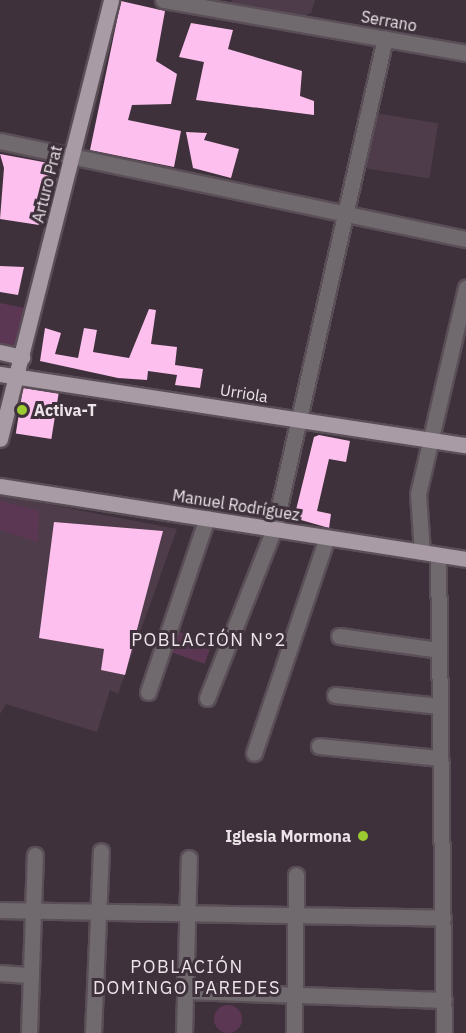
<!DOCTYPE html>
<html>
<head>
<meta charset="utf-8">
<style>
	body { margin:0 }
	#map { position:relative; width:466px; height:1033px; overflow:hidden; background:#3e313b; font-family:"IBM Plex Sans",sans-serif }
	div>[style] { position:absolute }
	[style*='--x'] { left:calc(var(--x)*1px); top:calc(var(--y)*1px); width:calc(var(--w)*1px); rotate:calc(var(--a)*1deg) }
	.built>* { inset:0; background:#4e3c4a; transform-origin:0 0 }
	.green>* { inset:0; background:#5c3754; transform-origin:0 0 }
	.round { border-radius:50% }
	.building>* { inset:0; background:#fdbfee; transform-origin:0 0 }
	.roads { filter:drop-shadow(2px 0 #5a4e57) drop-shadow(-2px 0 #5a4e57) drop-shadow(0 2px #5a4e57) drop-shadow(0 -2px #5a4e57) }
	.minor>* { height:15px; margin:-7.5px; padding:0 7.5px; transform-origin:7.5px; border-radius:7.5px; background:#70696e }
	.major>* { height:15px; margin:-7.5px; padding:0 7.5px; transform-origin:7.5px; border-radius:7.5px; background:#a99ba5 }
	.dots>* { width:16px; height:16px; translate:-50% -50%; box-sizing:border-box; border:3px solid #3e313b; border-radius:50% }
	span { translate:-50% -50%; white-space:nowrap; text-align:center; line-height:1.15; -webkit-text-stroke:6px #3e313b; paint-order:stroke }
	.street-label { font-size:16px; color:#ede4ea }
	.poi-label { font-size:16px; color:#ede4ea; font-weight:700 }
	.left { translate:0 -50%; text-align:left }
	.right { translate:-100% -50%; text-align:right }
	.neighbourhood-label { font-size:18px; color:#ede4ea; letter-spacing:1.5px }
</style>
</head>
<body>
<div id="map">
	<div class="built">
		<div style="clip-path:polygon(232px 0,315px 0,311px 13px,299px 18px,231px 5px)"></div>
		<div style="left:374px;top:113px;width:65px;height:56px;rotate:9deg"></div>
		<div style="clip-path:polygon(0 495px,177px 529px,118px 694px,110px 690px,97px 732px,6px 704px,0 714px)"></div>
	</div>
	<div class="green">
		<div style="clip-path:polygon(0 303px,30px 309px,22px 344px,12px 351px,0 349px)"></div>
		<div style="clip-path:polygon(0 501px,39px 511px,38px 542px,0 530px)"></div>
		<div style="left:174px;top:630px;width:40px;height:22px;rotate:19deg"></div>
		<div class="round" style="left:214px;top:1005px;width:28px;height:28px"></div>
	</div>
	<div class="building">
		<div style="clip-path:polygon(121px 1px,165px 11px,156px 61px,177px 74px,171px 104px,132px 105px,128px 120px,181px 131px,174px 167px,90px 150px)"></div>
		<div style="clip-path:polygon(191px 23px,233px 30px,228px 49px,302px 71px,300px 96px,314px 101px,314px 115px,196px 100px,204px 62px,179px 57px)"></div>
		<div style="clip-path:polygon(186px 132px,207px 133px,204px 140px,239px 149px,231px 178px,193px 168px)"></div>
		<div style="clip-path:polygon(0 154px,54px 164px,39px 225px,0 219px,4px 168px)"></div>
		<div style="clip-path:polygon(0 266px,24px 267px,18px 295px,0 292px)"></div>
		<div style="clip-path:polygon(149px 309px,156px 310px,151px 344px,177px 347px,175px 365px,203px 369px,200px 388px,175px 385px,177px 375px,148px 371px,147px 380px,118px 378px,40px 361px,45px 328px,61px 333px,55px 354px,78px 358px,84px 328px,97px 330px,93px 352px,129px 358px)"></div>
		<div style="left:23px;top:388px;width:36px;height:46px;rotate:9deg"></div>
		<div style="clip-path:polygon(319px 435px,350px 441px,346px 462px,329px 459px,317px 511px,331px 514px,329px 528px,294px 518px,314px 437px)"></div>
		<div style="clip-path:polygon(54px 522px,163px 531px,125px 675px,101px 670px,104px 649px,39px 638px)"></div>
	</div>
	<div class="roads">
		<div class="minor">
			<div style="--x:163;--y:0;--w:308;--a:9.9"></div>
			<div style="--x:0;--y:141;--w:476;--a:11.9"></div>
			<div style="--x:422;--y:552;--w:58;--a:-93.9"></div>
			<div style="--x:418;--y:494;--w:212;--a:-76.9"></div>
			<div style="--x:438;--y:555;--w:478;--a:89.3"></div>
			<div style="--x:339;--y:636;--w:100;--a:8"></div>
			<div style="--x:148;--y:692;--w:184;--a:-71.3"></div>
			<div style="--x:335;--y:695;--w:105;--a:6"></div>
			<div style="--x:207;--y:698;--w:182;--a:-68.4"></div>
			<div style="--x:274;--y:529;--w:503;--a:-77.26"></div>
			<div style="--x:319;--y:746;--w:122;--a:5.7"></div>
			<div style="--x:254;--y:753;--w:228;--a:-71.3"></div>
			<div style="--x:0;--y:910;--w:443;--a:1"></div>
			<div style="--x:0;--y:973;--w:31;--a:4"></div>
			<div style="--x:186;--y:991;--w:258;--a:2"></div>
			<div style="--x:29;--y:1033;--w:178;--a:-88.1"></div>
			<div style="--x:93;--y:1033;--w:182;--a:-87.5"></div>
			<div style="--x:184;--y:1033;--w:175;--a:-88.4"></div>
			<div style="--x:294;--y:1033;--w:158;--a:-89.3"></div>
		</div>
		<div class="major">
			<div style="--x:0;--y:352;--w:23;--a:13"></div>
			<div style="--x:0;--y:374;--w:471;--a:8.7"></div>
			<div style="--x:0;--y:439;--w:453;--a:-75.8"></div>
			<div style="--x:0;--y:486;--w:472;--a:8.9"></div>
		</div>
	</div>
	<div class="dots">
		<div style="left:22px;top:410px;background:#9cca31"></div>
		<div style="left:363px;top:836px;background:#9cca31"></div>
	</div>
	<div class="street-label">
		<span style="left:389px;top:21px;rotate:10deg">Serrano</span>
		<span style="left:47px;top:184px;rotate:-76deg">Arturo Prat</span>
		<span style="left:244px;top:393px;rotate:9deg">Urriola</span>
		<span style="left:236px;top:505px;rotate:9deg">Manuel Rodríguez</span>
	</div>
	<div class="poi-label">
		<span class="left" style="left:34px;top:410px">Activa-T</span>
		<span class="right" style="left:351px;top:836px">Iglesia Mormona</span>
	</div>
	<div class="neighbourhood-label">
		<span style="left:209px;top:640px">POBLACIÓN N°2</span>
		<span style="left:187px;top:978px">POBLACIÓN<br>DOMINGO PAREDES</span>
	</div>
</div>
</body>
</html>
